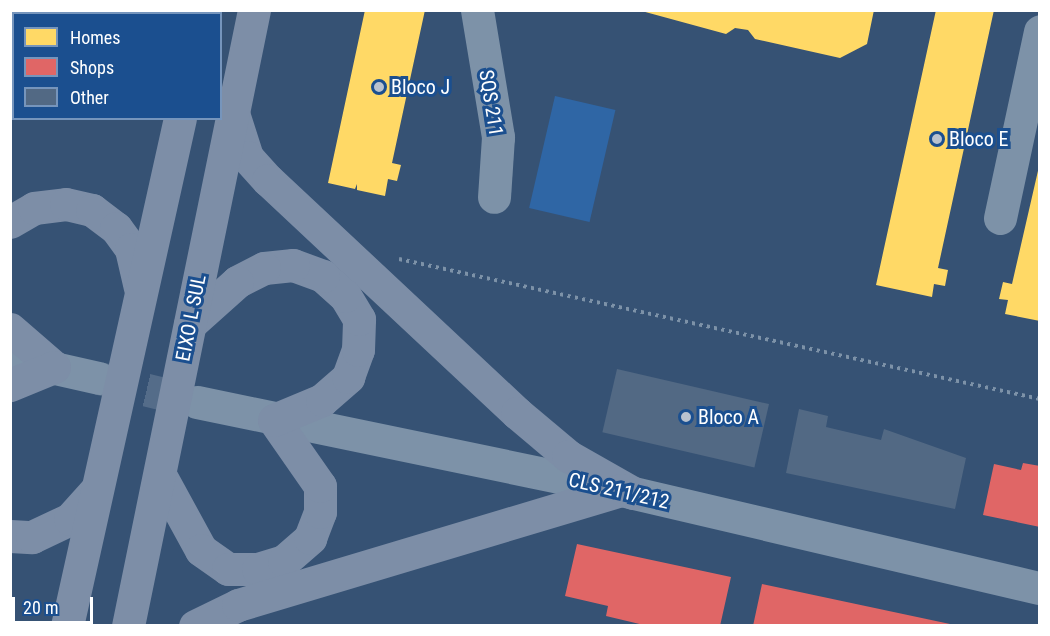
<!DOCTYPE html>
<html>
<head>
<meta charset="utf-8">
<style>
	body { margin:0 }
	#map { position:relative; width:1050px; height:636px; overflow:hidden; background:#365274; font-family:"Roboto Condensed",sans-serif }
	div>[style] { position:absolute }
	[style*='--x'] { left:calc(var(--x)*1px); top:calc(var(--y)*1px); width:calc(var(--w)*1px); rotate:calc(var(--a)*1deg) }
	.green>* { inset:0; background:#2f66a5; transform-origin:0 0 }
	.homes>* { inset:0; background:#ffd966 }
	.shops>* { inset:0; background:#e06666 }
	.building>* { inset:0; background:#526984; transform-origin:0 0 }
	.minor-tunnel>* { height:33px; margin-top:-16.5px; transform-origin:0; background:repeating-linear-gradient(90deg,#546c89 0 33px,transparent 0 49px) }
	.path>* { height:4px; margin-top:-2px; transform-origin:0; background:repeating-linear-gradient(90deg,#7d92a8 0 3px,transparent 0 7.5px) }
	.minor>* { height:33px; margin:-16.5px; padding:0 16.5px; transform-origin:16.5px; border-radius:16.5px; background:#7d92a8 }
	.major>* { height:33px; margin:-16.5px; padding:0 16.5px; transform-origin:16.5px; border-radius:16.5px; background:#7d8ea7 }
	.highway>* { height:33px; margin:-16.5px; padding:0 16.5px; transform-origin:16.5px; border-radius:16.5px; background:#7e92a7 }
	.dots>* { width:16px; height:16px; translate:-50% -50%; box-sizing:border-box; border:3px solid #1b4f8f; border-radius:50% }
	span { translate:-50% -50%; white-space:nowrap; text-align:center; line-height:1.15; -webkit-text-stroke:6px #1b4f8f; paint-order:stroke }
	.poi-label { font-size:20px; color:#fff }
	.left { translate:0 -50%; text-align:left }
	.street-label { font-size:20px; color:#fff }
	.frame { position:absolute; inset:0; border:12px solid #fff; pointer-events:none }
	.legend { position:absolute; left:12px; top:12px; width:210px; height:108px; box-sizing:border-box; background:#1b4f8f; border:2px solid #7695bc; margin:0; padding:8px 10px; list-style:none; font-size:18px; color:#fff }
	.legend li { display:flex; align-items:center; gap:12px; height:30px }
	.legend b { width:30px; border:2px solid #7695bc }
	.scale { position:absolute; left:12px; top:597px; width:81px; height:27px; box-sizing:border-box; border:3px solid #fff; border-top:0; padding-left:8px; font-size:18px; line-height:21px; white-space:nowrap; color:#fff; -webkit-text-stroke:4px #1b4f8f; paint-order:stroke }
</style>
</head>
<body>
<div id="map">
	<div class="green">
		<div style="left:555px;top:96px;width:62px;height:115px;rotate:13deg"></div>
	</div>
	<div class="homes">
		<div style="clip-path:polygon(365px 10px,425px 10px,392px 163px,401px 165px,397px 181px,388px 179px,385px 196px,357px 190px,357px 184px,355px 189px,328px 183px)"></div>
		<div style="clip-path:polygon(638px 10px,874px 10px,867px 44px,840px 58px,755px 39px,748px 30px,735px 28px,726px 34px)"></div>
		<div style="clip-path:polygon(936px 10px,994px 10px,938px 268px,948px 270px,945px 286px,934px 284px,932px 297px,876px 285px)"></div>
		<div style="clip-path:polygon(1040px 162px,1040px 321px,1005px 314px,1008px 300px,999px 299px,1003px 282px,1012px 284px)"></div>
	</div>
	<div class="shops">
		<div style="clip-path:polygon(1023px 463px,1040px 466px,1040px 527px,983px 515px,994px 464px,1021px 470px)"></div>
		<div style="clip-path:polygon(577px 544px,731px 577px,720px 626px,648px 626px,606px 616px,608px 606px,565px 596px)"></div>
		<div style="clip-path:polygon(762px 584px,950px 624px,950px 626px,753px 626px)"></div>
	</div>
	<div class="building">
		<div style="left:617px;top:369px;width:156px;height:65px;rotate:13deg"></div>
		<div style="clip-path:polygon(799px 409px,828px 416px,826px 427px,881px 440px,884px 429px,966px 458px,955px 509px,786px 473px)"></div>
	</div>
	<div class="minor-tunnel">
		<div style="--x:99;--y:378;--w:101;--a:13.8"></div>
	</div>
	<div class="path">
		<div style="--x:399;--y:259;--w:656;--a:12.32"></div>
	</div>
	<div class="minor">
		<div style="--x:477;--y:10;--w:129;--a:80.6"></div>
		<div style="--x:498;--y:137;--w:60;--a:93.8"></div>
		<div style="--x:1000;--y:218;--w:191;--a:-77.9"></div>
		<div style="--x:10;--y:358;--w:91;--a:12.7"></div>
		<div style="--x:197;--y:402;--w:433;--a:11.7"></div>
		<div style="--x:621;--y:490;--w:430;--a:13.2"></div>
	</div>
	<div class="major">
		<div style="--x:203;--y:14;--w:4;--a:-76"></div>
		<div style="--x:233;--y:113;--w:46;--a:72.3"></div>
		<div style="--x:247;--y:157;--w:31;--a:48"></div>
		<div style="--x:268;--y:180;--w:341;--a:43.1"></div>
		<div style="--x:517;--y:413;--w:67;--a:40.1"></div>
		<div style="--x:568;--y:456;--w:75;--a:29.6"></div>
		<div style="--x:10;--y:222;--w:28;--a:-30"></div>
		<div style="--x:34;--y:208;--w:32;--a:-7"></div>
		<div style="--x:66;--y:204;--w:27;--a:13"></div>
		<div style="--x:92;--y:210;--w:30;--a:37"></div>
		<div style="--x:116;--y:228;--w:26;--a:54"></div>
		<div style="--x:131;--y:249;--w:39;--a:77"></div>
		<div style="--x:10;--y:329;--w:58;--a:40.8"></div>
		<div style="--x:54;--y:367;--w:48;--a:157.8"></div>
		<div style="--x:160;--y:475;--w:85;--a:61.3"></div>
		<div style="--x:201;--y:550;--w:33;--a:35"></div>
		<div style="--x:228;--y:569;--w:30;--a:0"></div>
		<div style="--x:258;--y:569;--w:27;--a:-17"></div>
		<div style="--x:284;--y:561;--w:35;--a:-41"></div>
		<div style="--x:310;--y:538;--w:28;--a:-69"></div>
		<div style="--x:320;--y:512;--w:26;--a:-90"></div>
		<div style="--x:320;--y:486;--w:80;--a:-124.9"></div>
		<div style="--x:274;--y:420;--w:52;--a:-22.6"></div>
		<div style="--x:322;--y:400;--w:35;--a:-41"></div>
		<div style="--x:348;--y:377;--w:29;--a:-70"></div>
		<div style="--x:358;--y:350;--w:31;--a:-88"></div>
		<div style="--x:359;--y:319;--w:27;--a:-121"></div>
		<div style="--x:345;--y:296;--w:30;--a:-138"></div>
		<div style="--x:323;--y:276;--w:32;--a:-160"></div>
		<div style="--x:293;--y:265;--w:29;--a:174"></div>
		<div style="--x:264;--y:268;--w:30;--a:153"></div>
		<div style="--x:237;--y:282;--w:63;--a:138.2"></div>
		<div style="--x:10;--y:536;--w:22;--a:3"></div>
		<div style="--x:32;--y:537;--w:42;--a:-25.3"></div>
		<div style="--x:70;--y:519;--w:40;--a:-48"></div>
		<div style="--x:67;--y:626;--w:520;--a:-77.46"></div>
		<div style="--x:128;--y:626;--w:629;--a:-78.44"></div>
		<div style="--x:195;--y:626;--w:48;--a:-26"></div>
		<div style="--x:238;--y:605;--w:400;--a:-16.7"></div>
	</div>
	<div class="highway">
		<div style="--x:28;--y:14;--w:6;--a:-45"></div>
	</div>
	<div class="dots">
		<div style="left:379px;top:87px;background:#b9c2ce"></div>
		<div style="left:937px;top:139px;background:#b9c2ce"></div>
		<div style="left:686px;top:417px;background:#b9c2ce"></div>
	</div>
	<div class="poi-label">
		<span class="left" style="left:391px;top:87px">Bloco J</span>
		<span class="left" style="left:949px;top:139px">Bloco E</span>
		<span class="left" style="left:698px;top:417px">Bloco A</span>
	</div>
	<div class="street-label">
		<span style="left:491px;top:103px;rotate:81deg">SQS 211</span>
		<span style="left:191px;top:318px;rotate:-79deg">EIXO L SUL</span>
		<span style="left:619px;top:491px;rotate:13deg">CLS 211/212</span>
	</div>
	<div class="frame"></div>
	<ul class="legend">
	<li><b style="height:16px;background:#ffd966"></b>Homes</li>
	<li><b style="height:16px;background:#e06666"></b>Shops</li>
	<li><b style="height:16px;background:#526984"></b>Other</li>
	</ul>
	<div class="scale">20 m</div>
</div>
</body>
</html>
